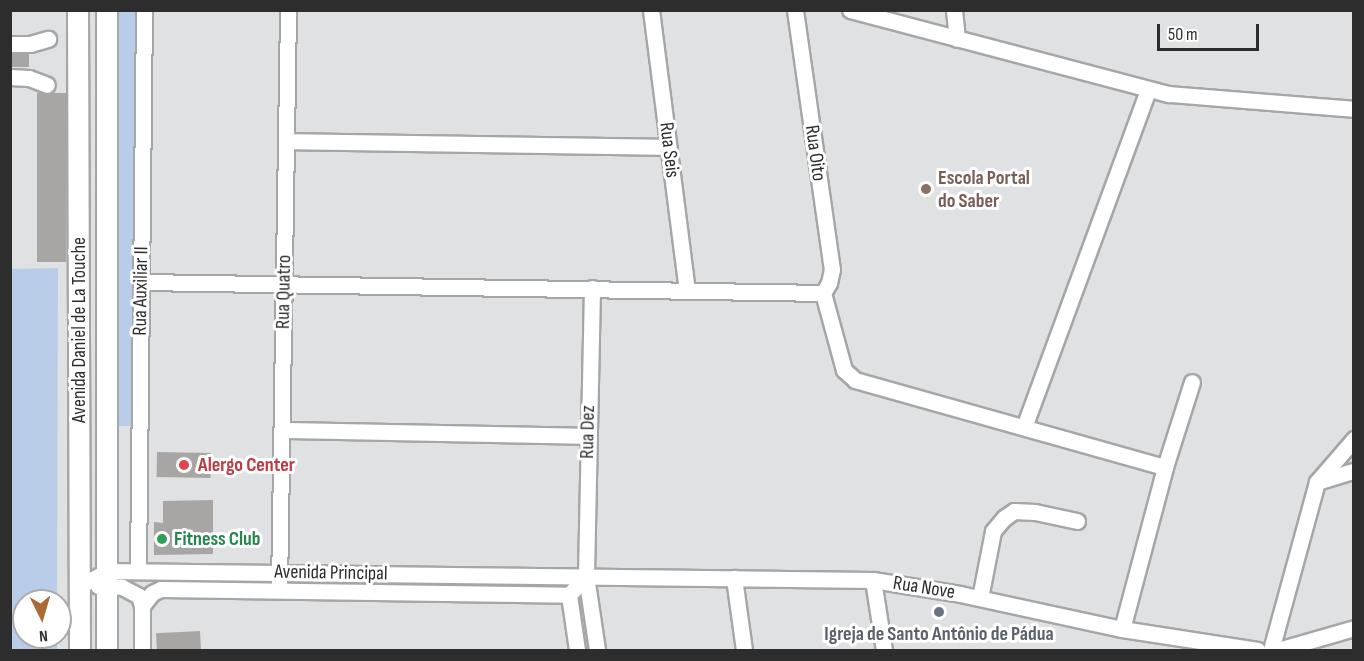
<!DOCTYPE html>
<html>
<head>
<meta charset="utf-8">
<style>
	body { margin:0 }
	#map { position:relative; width:1364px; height:661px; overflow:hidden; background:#e0e1e3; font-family:"Sofia Sans Condensed",sans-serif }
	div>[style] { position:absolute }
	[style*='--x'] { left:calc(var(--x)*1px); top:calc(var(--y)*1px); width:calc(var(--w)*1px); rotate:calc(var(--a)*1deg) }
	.green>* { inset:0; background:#bacde8 }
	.building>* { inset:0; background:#a8a6a5; transform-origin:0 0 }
	.roads { filter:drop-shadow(2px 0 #a5a6a7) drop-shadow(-2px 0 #a5a6a7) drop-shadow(0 2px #a5a6a7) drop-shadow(0 -2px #a5a6a7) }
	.minor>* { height:15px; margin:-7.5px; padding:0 7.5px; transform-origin:7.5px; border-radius:7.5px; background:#fff }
	.major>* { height:20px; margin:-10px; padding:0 10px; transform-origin:10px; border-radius:10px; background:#fff }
	.dots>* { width:16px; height:16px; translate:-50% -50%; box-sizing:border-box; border:3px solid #fff; border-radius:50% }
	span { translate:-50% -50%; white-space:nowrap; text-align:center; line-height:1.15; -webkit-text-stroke:6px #fff; paint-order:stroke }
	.street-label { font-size:20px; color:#2d2d2e }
	.education-label { font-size:20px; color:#785e54; font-weight:700 }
	.left { translate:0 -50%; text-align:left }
	.health-label { font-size:20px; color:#be3a42; font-weight:700 }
	.leisure-label { font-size:20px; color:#27864d; font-weight:700 }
	.worship-label { font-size:20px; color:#5b616d; font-weight:700 }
	.frame { position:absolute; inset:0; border:12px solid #2d2d2e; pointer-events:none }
	.north { position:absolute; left:12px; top:589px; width:60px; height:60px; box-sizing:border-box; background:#fff; border:2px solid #ababab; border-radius:50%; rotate:175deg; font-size:16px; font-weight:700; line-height:24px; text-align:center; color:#2d2d2e }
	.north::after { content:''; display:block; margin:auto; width:21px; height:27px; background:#ab6a34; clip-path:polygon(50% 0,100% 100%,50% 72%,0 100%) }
	.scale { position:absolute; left:1157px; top:24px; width:102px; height:27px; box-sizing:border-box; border:3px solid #2d2d2e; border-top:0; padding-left:8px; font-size:18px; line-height:21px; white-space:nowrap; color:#2d2d2e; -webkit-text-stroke:4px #fff; paint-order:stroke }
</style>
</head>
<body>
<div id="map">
	<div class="green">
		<div style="clip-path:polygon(120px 11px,137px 11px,133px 426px,113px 426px,116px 16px)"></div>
		<div style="clip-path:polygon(58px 268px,57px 601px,24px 601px,24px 637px,57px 637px,57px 650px,11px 650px,11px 269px)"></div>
	</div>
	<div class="building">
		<div style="left:10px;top:54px;width:19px;height:13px"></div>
		<div style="left:37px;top:93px;width:29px;height:169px"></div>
		<div style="left:157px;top:452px;width:54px;height:25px;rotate:1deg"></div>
		<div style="clip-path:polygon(213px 500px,213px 554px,154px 555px,154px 522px,163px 523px,163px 501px)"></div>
		<div style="left:200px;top:631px;width:20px;height:44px;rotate:87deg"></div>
	</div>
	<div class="roads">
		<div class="minor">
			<div style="--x:651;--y:10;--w:282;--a:82.7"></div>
			<div style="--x:795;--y:10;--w:262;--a:81.9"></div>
			<div style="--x:832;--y:269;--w:14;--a:102"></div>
			<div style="--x:829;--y:283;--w:12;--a:121"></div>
			<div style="--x:850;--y:10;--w:330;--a:14.8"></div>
			<div style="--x:1169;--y:94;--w:186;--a:4.6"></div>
			<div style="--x:954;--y:10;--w:29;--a:84"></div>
			<div style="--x:10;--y:44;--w:20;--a:0"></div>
			<div style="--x:30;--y:44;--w:19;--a:-16"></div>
			<div style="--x:10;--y:77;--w:19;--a:3"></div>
			<div style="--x:29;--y:78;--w:19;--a:21"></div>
			<div style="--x:286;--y:141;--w:382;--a:0.9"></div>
			<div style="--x:141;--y:282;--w:682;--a:0.92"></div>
			<div style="--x:592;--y:288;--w:288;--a:91.2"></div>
			<div style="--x:586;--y:576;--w:75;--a:81.5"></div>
			<div style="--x:823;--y:293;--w:80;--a:74.7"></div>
			<div style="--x:844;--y:370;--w:15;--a:42"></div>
			<div style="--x:855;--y:380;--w:322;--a:15.7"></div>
			<div style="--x:1024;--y:427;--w:359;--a:-69.8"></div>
			<div style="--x:282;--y:430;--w:305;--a:1.1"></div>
			<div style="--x:1317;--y:482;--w:39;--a:-17"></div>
			<div style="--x:138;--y:571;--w:561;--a:-89.39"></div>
			<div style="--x:734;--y:578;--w:73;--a:82.1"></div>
			<div style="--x:873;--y:580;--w:71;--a:81.1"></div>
			<div style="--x:80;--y:586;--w:31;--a:-29"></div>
			<div style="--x:107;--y:571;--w:766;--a:0.67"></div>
			<div style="--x:873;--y:580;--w:88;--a:9.1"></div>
			<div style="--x:960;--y:594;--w:166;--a:12.2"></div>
			<div style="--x:1122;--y:629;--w:137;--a:8.8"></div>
			<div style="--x:98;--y:586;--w:24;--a:2"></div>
			<div style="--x:122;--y:587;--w:19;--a:28"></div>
			<div style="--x:139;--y:596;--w:10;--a:73"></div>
			<div style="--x:142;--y:606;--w:44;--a:90"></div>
			<div style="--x:279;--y:590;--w:580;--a:-89.11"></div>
			<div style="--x:569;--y:595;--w:56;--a:81.7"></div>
			<div style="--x:980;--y:598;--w:68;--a:-79"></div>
			<div style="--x:993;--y:531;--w:17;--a:-50"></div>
			<div style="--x:1004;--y:518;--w:12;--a:-35"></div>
			<div style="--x:1014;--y:511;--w:21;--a:3"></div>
			<div style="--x:1035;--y:512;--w:43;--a:12.1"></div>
			<div style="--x:142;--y:606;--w:16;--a:-52"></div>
			<div style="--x:152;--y:593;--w:10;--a:-24"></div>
			<div style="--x:161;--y:589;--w:408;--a:0.8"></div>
			<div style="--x:569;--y:595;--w:25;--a:-48"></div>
			<div style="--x:1122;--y:629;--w:168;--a:-75.1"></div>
			<div style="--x:1165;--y:467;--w:89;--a:-72.4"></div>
			<div style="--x:1271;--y:650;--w:174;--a:-74.7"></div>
			<div style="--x:1317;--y:482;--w:57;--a:-49.3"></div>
			<div style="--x:1278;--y:650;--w:79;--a:-16.1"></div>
		</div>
		<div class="major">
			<div style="--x:78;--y:10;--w:640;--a:89.82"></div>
			<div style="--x:107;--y:650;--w:640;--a:-90"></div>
		</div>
	</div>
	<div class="dots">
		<div style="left:926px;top:189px;background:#8d6e63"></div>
		<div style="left:184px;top:465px;background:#e0444e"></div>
		<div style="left:162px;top:539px;background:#2e9e5b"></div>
		<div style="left:939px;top:612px;background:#6b7280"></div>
	</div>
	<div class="street-label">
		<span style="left:669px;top:150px;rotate:83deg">Rua Seis</span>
		<span style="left:815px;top:153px;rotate:82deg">Rua Oito</span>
		<span style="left:141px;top:291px;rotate:-89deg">Rua Auxiliar II</span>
		<span style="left:284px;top:292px;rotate:-89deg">Rua Quatro</span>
		<span style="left:79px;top:330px;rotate:-90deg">Avenida Daniel de La Touche</span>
		<span style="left:588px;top:432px;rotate:-89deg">Rua Dez</span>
		<span style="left:331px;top:573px;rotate:1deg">Avenida Principal</span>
		<span style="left:924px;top:588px;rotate:9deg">Rua Nove</span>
	</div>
	<div class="education-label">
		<span class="left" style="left:938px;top:190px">Escola Portal<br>do Saber</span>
	</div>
	<div class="health-label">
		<span class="left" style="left:198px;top:465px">Alergo Center</span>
	</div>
	<div class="leisure-label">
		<span class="left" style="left:174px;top:539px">Fitness Club</span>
	</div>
	<div class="worship-label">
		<span style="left:939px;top:634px">Igreja de Santo Antônio de Pádua</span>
	</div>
	<div class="frame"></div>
	<div class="north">N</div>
	<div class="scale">50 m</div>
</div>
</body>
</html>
